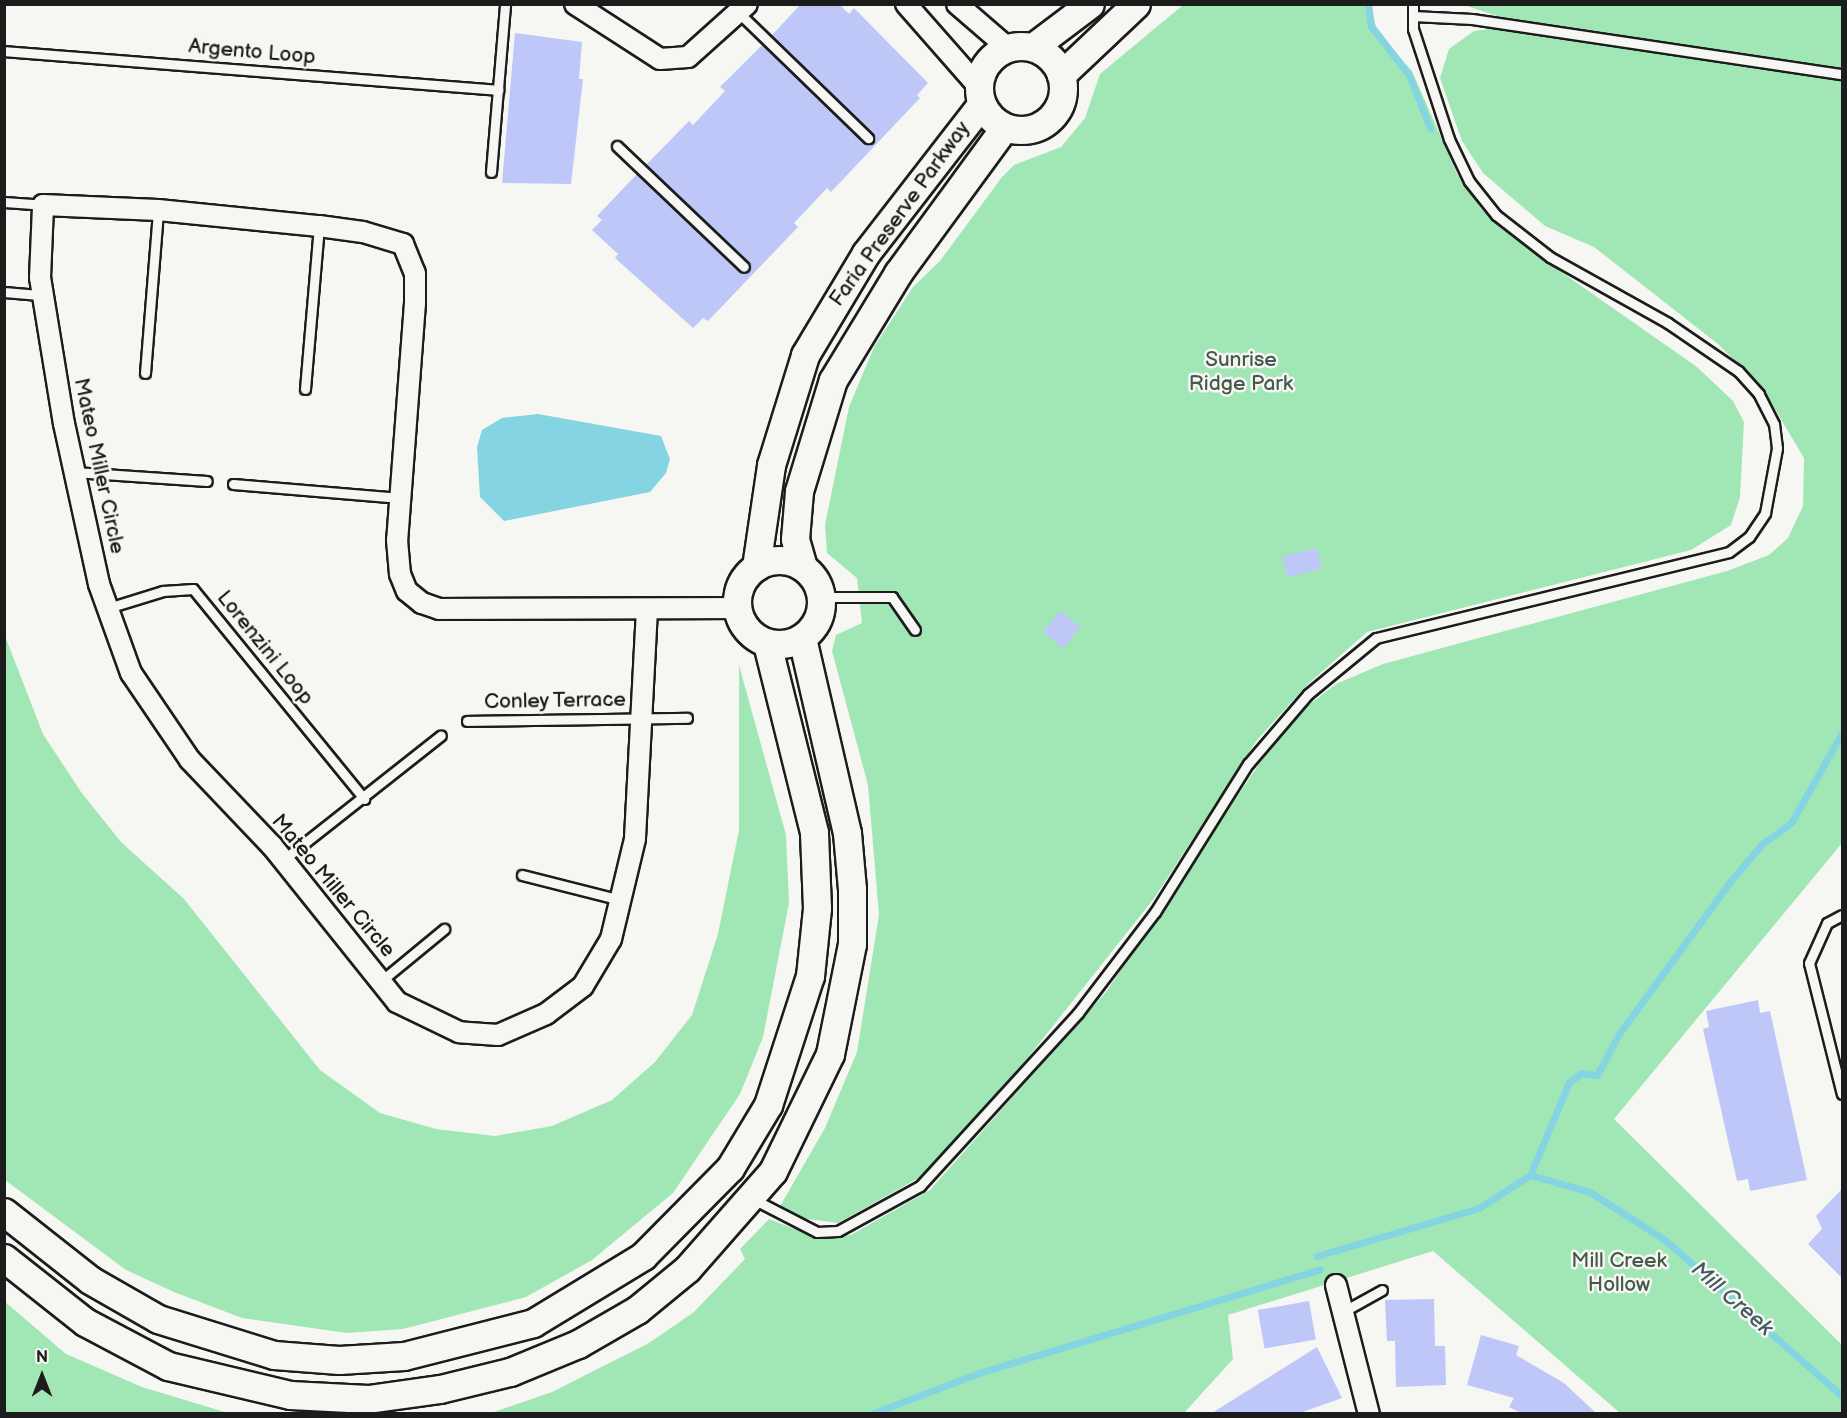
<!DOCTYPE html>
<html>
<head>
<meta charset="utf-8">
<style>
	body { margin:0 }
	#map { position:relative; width:1847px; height:1418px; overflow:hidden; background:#f6f6f2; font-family:"Balsamiq Sans",sans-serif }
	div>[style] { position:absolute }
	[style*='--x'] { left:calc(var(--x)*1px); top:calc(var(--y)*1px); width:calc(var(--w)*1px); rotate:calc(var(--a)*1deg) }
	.green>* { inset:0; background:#a0e7b5 }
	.water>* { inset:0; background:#85d4e2 }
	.stream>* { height:7px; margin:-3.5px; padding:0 3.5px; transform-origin:3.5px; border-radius:3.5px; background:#85d4e2 }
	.building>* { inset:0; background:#bfc7f9; transform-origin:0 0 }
	.roads { filter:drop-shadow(2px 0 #1c1c1c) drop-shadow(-2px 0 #1c1c1c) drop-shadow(0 2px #1c1c1c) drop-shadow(0 -2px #1c1c1c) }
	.lane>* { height:9px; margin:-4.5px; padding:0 4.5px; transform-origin:4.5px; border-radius:4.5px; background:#f6f6f2 }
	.street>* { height:20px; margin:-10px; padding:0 10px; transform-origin:10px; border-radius:10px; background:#f6f6f2 }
	.secondary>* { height:27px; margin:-13.5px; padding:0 13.5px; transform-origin:13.5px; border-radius:13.5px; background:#f6f6f2 }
	.secondary>.ring { margin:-13.5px; padding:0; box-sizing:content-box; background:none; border:27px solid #f6f6f2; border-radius:50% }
	span { translate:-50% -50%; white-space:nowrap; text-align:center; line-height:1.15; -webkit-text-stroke:5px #f6f6f2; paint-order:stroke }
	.street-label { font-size:21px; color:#1c1c1c }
	.park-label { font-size:21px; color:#44594a }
	.water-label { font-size:22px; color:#415c61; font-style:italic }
	.frame { position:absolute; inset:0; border:6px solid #1c1c1c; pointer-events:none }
	.north { position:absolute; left:12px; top:1346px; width:60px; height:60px; -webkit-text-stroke:4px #f6f6f2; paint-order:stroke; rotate:0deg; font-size:16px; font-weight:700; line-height:24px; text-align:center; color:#1c1c1c }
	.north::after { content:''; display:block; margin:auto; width:21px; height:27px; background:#1c1c1c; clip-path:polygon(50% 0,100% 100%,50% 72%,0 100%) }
</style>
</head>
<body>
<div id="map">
	<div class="green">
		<div style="clip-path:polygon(1183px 5px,1369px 5px,1378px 33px,1412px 71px,1457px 174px,1482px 210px,1527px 248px,1697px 367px,1733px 401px,1744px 422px,1740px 497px,1731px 525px,1691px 550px,1367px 632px,1307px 685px,1257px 740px,1155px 897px,1026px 1060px,924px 1175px,838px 1223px,801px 1218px,779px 1208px,825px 1128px,857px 1052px,879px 915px,868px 785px,832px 651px,836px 635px,862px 623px,857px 578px,827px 553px,825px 525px,849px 407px,874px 347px,913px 287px,940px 261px,1002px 177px,1014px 165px,1061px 147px,1085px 118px,1100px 74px)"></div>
		<div style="clip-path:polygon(1464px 5px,1842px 5px,1842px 843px,1614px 1119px,1842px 1345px,1842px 1413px,1620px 1413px,1433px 1251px,1228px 1315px,1233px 1359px,1184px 1413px,488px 1414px,552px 1392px,649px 1343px,694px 1312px,745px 1259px,740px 1249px,769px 1219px,815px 1237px,851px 1235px,930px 1190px,1106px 992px,1259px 764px,1301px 711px,1336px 684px,1383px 664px,1727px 571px,1769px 555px,1788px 538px,1803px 506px,1804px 458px,1763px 389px,1718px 344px,1594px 247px,1545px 226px,1483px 173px,1462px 141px,1440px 78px,1449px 49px,1474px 31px,1495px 28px,1497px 16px)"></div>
		<div style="clip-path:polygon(5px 636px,43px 734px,81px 792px,121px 842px,184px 899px,320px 1070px,380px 1113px,436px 1129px,495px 1136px,552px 1126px,612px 1100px,655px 1062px,692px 1015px,718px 934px,739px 830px,739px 665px,786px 835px,789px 903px,763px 1037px,740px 1094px,673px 1193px,592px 1260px,526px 1297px,403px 1329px,347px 1333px,242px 1318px,174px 1292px,126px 1270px,5px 1180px)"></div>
		<div style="clip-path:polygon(4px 1301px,66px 1354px,142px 1387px,228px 1413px,5px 1413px)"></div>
	</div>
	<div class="water">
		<div style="clip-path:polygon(538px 414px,661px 436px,670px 459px,666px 473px,650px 492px,504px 521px,480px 497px,477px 447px,482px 430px,502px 418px)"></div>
	</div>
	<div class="stream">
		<div style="--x:1368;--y:4;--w:22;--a:82"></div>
		<div style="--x:1371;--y:26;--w:62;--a:52.2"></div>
		<div style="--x:1409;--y:75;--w:57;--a:68.4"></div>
		<div style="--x:1530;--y:1175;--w:101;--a:-67.2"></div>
		<div style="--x:1569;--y:1082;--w:16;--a:-35"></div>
		<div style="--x:1582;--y:1073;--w:15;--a:8"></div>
		<div style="--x:1597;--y:1075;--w:47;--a:-61.8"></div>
		<div style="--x:1619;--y:1034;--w:187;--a:-53.9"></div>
		<div style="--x:1729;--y:883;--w:51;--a:-49.8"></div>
		<div style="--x:1762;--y:844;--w:36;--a:-36"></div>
		<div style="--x:1791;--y:823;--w:103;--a:-60.5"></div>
		<div style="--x:1317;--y:1256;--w:169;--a:-16.5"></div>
		<div style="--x:1479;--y:1208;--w:61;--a:-32.9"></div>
		<div style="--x:1530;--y:1175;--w:62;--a:15.8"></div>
		<div style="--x:1590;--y:1192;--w:89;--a:32.6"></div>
		<div style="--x:1665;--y:1240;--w:236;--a:41.4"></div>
		<div style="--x:982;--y:1372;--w:353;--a:-16.9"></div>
		<div style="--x:871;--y:1414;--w:116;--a:-20.8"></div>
	</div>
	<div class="building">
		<div style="clip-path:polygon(801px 4px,839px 4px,849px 14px,854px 8px,928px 83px,917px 95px,920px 98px,831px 192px,827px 188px,812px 204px,794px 223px,798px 227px,708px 321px,703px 318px,693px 328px,615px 258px,618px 254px,592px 230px,602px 220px,597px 216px,637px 174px,739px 272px,749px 271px,749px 262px,646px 165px,689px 121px,693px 125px,725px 91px,720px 87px,762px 45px,863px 143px,873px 142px,873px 133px,772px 35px)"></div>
		<div style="clip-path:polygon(515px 33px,582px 42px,579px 79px,583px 79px,571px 184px,502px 183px)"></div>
		<div style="left:1317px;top:548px;width:21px;height:36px;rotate:76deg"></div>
		<div style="left:1060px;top:611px;width:26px;height:27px;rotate:39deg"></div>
		<div style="clip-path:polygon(1758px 1000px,1760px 1013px,1770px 1011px,1807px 1180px,1750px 1191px,1748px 1179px,1737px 1181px,1703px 1029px,1709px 1027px,1706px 1011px)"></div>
		<div style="clip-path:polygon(1842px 1189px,1842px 1278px,1808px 1244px,1822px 1229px,1816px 1216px)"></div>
		<div style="clip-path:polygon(1434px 1299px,1435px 1346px,1445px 1346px,1446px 1385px,1396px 1387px,1395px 1341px,1387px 1341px,1385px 1300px)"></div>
		<div style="left:1309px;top:1301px;width:39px;height:52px;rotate:80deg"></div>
		<div style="clip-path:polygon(1481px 1335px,1519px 1346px,1516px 1355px,1564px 1383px,1596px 1413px,1521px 1413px,1509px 1407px,1514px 1398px,1467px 1385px)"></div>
		<div style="clip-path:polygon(1317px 1347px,1342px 1398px,1300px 1413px,1212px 1413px)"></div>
	</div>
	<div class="roads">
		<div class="lane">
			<div style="--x:739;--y:13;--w:180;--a:44.1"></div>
			<div style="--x:1413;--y:16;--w:59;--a:2.9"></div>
			<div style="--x:1472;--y:19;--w:374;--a:8.5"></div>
			<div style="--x:4;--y:51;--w:496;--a:4.5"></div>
			<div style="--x:617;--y:146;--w:175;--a:43.6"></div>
			<div style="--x:491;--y:172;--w:169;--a:-85.2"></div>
			<div style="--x:4;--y:202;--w:39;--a:4"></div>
			<div style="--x:4;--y:292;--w:38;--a:5"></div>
			<div style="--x:145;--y:373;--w:164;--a:-85.4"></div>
			<div style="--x:305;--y:389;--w:164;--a:-85.1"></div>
			<div style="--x:74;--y:472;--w:133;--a:3.9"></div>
			<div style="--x:233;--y:484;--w:168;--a:4.8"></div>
			<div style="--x:822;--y:597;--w:70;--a:0"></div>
			<div style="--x:892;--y:597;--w:40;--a:55.1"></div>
			<div style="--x:108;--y:608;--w:58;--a:-17.2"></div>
			<div style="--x:163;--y:591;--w:30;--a:-4"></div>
			<div style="--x:193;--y:589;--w:271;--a:50.8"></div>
			<div style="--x:467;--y:721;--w:220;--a:-0.8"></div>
			<div style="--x:283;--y:860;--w:201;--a:-38.3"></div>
			<div style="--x:522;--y:875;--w:102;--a:14.2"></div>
			<div style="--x:1842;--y:915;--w:17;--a:152"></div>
			<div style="--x:1827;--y:923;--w:44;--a:114.2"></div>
			<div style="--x:1809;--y:963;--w:135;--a:75.9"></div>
			<div style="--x:381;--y:981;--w:82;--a:-39.5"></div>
			<div style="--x:753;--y:1199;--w:72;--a:27.3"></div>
			<div style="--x:817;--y:1232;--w:21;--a:-3"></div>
			<div style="--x:838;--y:1231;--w:94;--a:-28.8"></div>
			<div style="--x:920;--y:1186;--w:234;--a:-47.6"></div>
			<div style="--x:1078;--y:1013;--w:127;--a:-52.7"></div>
			<div style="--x:1155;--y:912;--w:175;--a:-57.9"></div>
			<div style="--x:1248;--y:764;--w:92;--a:-49.4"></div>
			<div style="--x:1308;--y:694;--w:88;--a:-39.5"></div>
			<div style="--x:1376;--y:638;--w:363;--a:-13.7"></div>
			<div style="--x:1729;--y:552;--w:25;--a:-37"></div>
			<div style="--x:1749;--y:537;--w:29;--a:-56"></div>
			<div style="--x:1765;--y:513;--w:66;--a:-79.5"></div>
			<div style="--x:1777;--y:448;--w:24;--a:-97"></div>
			<div style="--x:1774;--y:424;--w:34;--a:-117"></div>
			<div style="--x:1759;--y:394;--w:31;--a:-132"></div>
			<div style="--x:1738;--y:371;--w:85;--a:-145.6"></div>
			<div style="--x:1668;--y:323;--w:135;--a:-150.8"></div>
			<div style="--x:1550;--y:257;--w:68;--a:-142.1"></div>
			<div style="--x:1496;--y:215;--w:43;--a:-128.5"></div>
			<div style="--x:1469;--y:181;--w:47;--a:-115.5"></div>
			<div style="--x:1449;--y:139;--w:116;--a:-108.1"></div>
			<div style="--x:1413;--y:29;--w:25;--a:-90"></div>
			<div style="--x:1346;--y:1310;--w:41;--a:-29.1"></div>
		</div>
		<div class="street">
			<div style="--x:575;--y:4;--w:101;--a:32.9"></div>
			<div style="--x:660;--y:59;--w:28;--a:-4"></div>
			<div style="--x:688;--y:57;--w:79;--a:-41.9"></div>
			<div style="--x:906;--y:4;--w:109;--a:48.7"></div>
			<div style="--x:957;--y:4;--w:67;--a:40.8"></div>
			<div style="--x:647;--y:609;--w:230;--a:93"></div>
			<div style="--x:635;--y:839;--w:103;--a:103.5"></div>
			<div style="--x:611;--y:939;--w:55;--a:120.8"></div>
			<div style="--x:583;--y:986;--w:46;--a:142.9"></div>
			<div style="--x:546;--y:1014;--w:52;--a:156.4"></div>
			<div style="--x:498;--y:1035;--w:39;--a:-176"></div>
			<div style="--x:459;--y:1032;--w:69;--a:-154.2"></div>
			<div style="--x:397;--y:1002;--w:200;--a:-128.7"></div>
			<div style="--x:272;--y:846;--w:119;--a:-133.6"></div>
			<div style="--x:190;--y:760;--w:105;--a:-124.1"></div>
			<div style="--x:131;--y:673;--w:95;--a:-109.8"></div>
			<div style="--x:99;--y:584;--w:164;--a:-102.3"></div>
			<div style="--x:64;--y:424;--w:148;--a:-99.3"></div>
			<div style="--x:40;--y:278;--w:73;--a:-87.6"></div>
			<div style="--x:43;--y:205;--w:115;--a:2.5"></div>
			<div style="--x:158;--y:210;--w:162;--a:5.7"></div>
			<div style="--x:319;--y:226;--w:44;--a:7.8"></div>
			<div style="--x:363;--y:232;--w:42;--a:16.7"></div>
			<div style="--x:403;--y:244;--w:31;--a:68"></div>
			<div style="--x:415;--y:273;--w:30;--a:90"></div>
			<div style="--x:415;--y:303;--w:238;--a:94.3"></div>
			<div style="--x:397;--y:540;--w:34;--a:85"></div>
			<div style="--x:400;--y:574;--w:18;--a:68"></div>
			<div style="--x:407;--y:591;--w:19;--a:39"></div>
			<div style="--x:422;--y:603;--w:18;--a:19"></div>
			<div style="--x:439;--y:609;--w:298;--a:-0.2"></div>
			<div style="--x:1336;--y:1285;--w:133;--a:75.7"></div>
		</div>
		<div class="secondary">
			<div class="ring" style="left:979px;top:46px;width:57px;height:57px"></div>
			<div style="--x:1033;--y:47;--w:71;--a:-37"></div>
			<div style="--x:1061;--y:75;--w:103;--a:-43.4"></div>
			<div class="ring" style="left:737px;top:560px;width:57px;height:57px"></div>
			<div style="--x:756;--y:567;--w:103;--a:-81.6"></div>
			<div style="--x:771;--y:465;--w:115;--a:-72.8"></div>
			<div style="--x:805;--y:355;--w:119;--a:-59.1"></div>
			<div style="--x:866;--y:253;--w:187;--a:-52.2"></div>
			<div style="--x:803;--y:567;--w:29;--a:-106"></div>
			<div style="--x:795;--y:539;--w:48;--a:-85.2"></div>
			<div style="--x:799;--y:491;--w:116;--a:-73"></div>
			<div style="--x:833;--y:380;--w:125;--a:-58.7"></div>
			<div style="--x:898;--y:273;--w:180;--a:-53.8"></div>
			<div style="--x:4;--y:1212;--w:110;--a:38.3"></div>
			<div style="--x:90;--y:1280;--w:78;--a:29.8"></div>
			<div style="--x:158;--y:1319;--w:121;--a:17.2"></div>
			<div style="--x:274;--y:1355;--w:65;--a:4.4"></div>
			<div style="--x:339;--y:1360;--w:65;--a:-3.5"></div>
			<div style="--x:404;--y:1356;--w:133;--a:-14.3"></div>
			<div style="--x:533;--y:1323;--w:129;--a:-31.3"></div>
			<div style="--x:643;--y:1256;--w:124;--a:-45.3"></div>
			<div style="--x:730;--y:1168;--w:74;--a:-58.9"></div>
			<div style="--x:768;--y:1105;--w:136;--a:-72"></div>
			<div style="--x:810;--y:976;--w:68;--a:-84.1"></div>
			<div style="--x:817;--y:908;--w:76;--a:-92.3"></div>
			<div style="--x:814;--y:832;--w:195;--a:-104"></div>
			<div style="--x:4;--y:1258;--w:103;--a:38.3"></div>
			<div style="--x:85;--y:1322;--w:94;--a:27.9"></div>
			<div style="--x:168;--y:1366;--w:125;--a:13.4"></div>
			<div style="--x:290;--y:1395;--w:78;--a:2.9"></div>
			<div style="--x:368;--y:1399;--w:73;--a:-7.9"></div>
			<div style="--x:440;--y:1389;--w:72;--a:-13.7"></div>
			<div style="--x:510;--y:1372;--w:74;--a:-22.4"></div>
			<div style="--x:578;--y:1344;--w:68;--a:-30"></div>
			<div style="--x:637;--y:1310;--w:65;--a:-39.4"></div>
			<div style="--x:687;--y:1269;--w:130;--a:-48.7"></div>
			<div style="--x:773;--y:1171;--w:130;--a:-64"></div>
			<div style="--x:830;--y:1054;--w:112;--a:-78.7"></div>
			<div style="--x:852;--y:944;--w:55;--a:-90"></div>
			<div style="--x:852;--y:889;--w:56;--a:-95.1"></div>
			<div style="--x:847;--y:833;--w:200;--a:-103"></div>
		</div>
	</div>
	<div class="street-label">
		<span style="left:252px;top:52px;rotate:5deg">Argento Loop</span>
		<span style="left:900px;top:214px;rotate:-54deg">Faria Preserve Parkway</span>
		<span style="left:99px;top:466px;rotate:78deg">Mateo Miller Circle</span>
		<span style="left:265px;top:648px;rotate:51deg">Lorenzini Loop</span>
		<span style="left:555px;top:701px;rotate:-1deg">Conley Terrace</span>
		<span style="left:333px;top:886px;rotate:50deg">Mateo Miller Circle</span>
	</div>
	<div class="park-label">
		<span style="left:1241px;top:372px">Sunrise<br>Ridge Park</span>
		<span style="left:1619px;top:1273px">Mill Creek<br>Hollow</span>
	</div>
	<div class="water-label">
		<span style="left:1732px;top:1299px;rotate:41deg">Mill Creek</span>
	</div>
	<div class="frame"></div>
	<div class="north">N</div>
</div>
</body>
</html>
